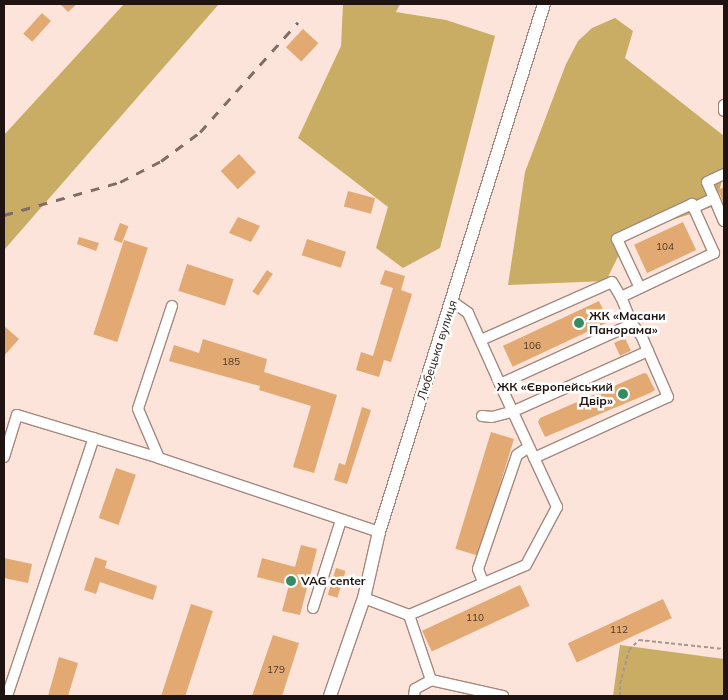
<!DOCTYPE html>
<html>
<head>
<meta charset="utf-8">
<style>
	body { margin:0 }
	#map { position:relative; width:728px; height:700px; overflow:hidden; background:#fde4da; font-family:Mulish,sans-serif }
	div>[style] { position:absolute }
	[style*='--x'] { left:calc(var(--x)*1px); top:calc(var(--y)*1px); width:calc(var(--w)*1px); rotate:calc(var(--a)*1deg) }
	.forest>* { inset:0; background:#c9ad64 }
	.building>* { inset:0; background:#e2a972; transform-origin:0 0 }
	.path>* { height:2px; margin-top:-1px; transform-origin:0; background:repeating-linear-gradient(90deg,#a9968e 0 4px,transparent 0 6.5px) }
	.roads { filter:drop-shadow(1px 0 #a5887e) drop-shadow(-1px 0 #a5887e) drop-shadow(0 1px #a5887e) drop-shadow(0 -1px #a5887e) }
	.minor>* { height:10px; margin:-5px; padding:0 5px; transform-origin:5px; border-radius:5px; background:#fff }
	.major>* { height:12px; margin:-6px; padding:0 6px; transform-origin:6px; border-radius:6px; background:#fff }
	.rail>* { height:2.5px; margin-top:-1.25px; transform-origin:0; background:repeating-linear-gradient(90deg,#7f6d67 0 9px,transparent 0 18px) }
	.dots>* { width:14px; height:14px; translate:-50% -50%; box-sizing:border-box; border:2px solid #fff; border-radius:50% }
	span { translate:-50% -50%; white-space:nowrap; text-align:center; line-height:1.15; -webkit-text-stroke:5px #fff; paint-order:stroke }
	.number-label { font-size:10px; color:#503929 }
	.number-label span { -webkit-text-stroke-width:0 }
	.poi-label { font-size:12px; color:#1f1411; font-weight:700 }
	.left { translate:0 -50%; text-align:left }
	.right { translate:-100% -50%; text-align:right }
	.street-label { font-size:12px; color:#1f1411 }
	.frame { position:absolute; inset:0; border:5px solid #1f1411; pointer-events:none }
</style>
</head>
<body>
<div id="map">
	<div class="forest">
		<div style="clip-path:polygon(124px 4px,219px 4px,4px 250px,4px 135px)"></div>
		<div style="clip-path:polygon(343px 4px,400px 4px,396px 12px,446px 20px,495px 36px,440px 248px,403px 268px,376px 248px,388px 207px,298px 138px,341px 46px)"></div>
		<div style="clip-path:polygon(615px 18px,633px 31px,625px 58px,724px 136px,724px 173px,715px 206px,629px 234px,606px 281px,508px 285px,525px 172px,566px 64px,578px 41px,592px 28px)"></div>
		<div style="clip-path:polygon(620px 645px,724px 659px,724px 696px,613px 696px)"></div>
	</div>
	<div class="building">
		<div style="clip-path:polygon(60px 4px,77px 4px,68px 12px)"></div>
		<div style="left:42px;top:13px;width:12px;height:28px;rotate:42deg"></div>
		<div style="left:303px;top:29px;width:21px;height:25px;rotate:43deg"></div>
		<div style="left:239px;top:154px;width:25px;height:25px;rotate:47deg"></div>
		<div style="clip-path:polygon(724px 187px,724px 204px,718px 190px)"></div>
		<div style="left:348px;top:191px;width:28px;height:16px;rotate:15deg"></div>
		<div style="clip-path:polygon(238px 217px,260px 226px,251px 242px,229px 233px)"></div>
		<div style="left:683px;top:222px;width:31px;height:54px;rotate:65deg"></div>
		<div style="left:120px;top:223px;width:9px;height:18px;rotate:21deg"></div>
		<div style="clip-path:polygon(79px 237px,99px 243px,96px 251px,77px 244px)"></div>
		<div style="left:307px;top:239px;width:41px;height:17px;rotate:18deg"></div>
		<div style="left:124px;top:240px;width:25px;height:99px;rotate:18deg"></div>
		<div style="left:187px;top:264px;width:49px;height:28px;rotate:18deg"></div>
		<div style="left:267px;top:270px;width:7px;height:26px;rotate:34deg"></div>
		<div style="clip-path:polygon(385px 270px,405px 276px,401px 290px,412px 294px,391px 362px,384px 360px,379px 377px,356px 370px,361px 352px,373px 356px,393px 288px,380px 284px)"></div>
		<div style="left:599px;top:301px;width:23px;height:106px;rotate:65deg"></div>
		<div style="clip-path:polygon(4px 326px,19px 339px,4px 356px)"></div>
		<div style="left:625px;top:338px;width:14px;height:12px;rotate:65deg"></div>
		<div style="clip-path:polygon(203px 339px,267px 359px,264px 372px,337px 395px,314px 473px,293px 467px,311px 406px,259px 390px,260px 386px,169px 361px,174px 345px,199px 353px)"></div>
		<div style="clip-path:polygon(644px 373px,647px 374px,655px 390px,650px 393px,545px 437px,538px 422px,540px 418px)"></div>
		<div style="clip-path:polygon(362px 407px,371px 410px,347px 484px,334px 480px,339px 463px,345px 465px)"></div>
		<div style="left:491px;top:432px;width:24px;height:122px;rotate:17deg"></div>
		<div style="left:116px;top:468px;width:21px;height:53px;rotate:19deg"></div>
		<div style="clip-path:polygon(301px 545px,317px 549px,300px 615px,282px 611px,289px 585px,257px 577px,262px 558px,295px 567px)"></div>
		<div style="clip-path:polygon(95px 557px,107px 561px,105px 568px,157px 586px,153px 600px,100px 582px,96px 594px,84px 590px)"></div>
		<div style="clip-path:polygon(4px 558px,32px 564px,28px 583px,4px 578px)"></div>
		<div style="left:336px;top:568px;width:10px;height:28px;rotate:17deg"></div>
		<div style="left:520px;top:585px;width:23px;height:108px;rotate:65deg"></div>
		<div style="left:663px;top:599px;width:21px;height:105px;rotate:65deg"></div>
		<div style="left:191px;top:604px;width:23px;height:97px;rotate:18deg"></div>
		<div style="clip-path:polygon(273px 635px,299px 643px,282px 696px,252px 696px)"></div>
		<div style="clip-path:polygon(59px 657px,78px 663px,68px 696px,48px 696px)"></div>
	</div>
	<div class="path">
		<div style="--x:620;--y:696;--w:12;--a:-90"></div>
		<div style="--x:620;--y:684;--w:35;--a:-75"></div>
		<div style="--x:629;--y:650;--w:14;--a:-45"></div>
		<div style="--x:639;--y:640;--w:85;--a:6"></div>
	</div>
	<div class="roads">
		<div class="minor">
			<div style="--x:724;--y:105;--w:6;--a:90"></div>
			<div style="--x:714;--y:198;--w:17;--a:-114"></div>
			<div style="--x:707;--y:182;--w:19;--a:-25"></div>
			<div style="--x:693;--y:208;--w:23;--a:-25"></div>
			<div style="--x:714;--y:198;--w:25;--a:67"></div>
			<div style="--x:453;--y:302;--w:19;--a:36"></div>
			<div style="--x:468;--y:313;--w:78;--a:65.7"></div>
			<div style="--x:500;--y:384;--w:145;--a:-24.4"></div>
			<div style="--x:632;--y:324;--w:29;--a:-112"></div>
			<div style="--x:621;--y:297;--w:103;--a:-25.3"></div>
			<div style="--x:714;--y:253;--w:54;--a:-114.2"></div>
			<div style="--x:692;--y:204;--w:83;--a:155"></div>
			<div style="--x:617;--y:239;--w:54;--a:64.9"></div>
			<div style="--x:172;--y:306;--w:108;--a:108.3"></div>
			<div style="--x:138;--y:409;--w:53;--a:66.8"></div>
			<div style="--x:159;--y:458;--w:232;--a:18.6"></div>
			<div style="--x:481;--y:340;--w:143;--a:-23.9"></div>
			<div style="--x:612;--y:282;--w:17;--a:59"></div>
			<div style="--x:482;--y:416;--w:10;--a:6"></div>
			<div style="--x:492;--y:417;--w:23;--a:-15"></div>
			<div style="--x:514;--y:411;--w:147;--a:-24.1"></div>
			<div style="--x:4;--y:457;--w:44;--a:-72.8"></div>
			<div style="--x:17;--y:415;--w:148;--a:16.8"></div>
			<div style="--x:534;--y:458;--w:147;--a:-24.5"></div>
			<div style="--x:668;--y:397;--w:68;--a:-113.5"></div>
			<div style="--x:641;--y:335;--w:14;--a:-129"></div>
			<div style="--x:483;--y:582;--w:14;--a:-111"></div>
			<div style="--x:478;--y:569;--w:120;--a:-71.1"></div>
			<div style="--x:517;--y:455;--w:14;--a:-34"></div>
			<div style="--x:364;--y:598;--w:48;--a:20.7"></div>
			<div style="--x:409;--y:615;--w:127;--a:-23.1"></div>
			<div style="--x:526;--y:565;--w:66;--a:-61.9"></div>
			<div style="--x:557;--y:507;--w:136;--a:-114.9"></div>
			<div style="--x:313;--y:608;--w:92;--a:-72.3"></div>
			<div style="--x:409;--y:615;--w:69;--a:71.3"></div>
			<div style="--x:7;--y:696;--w:272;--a:-71.4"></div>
			<div style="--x:414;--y:696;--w:7;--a:-82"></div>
			<div style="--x:415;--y:689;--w:18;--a:-29"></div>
			<div style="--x:431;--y:680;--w:74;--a:12.5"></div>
		</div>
		<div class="major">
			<div style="--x:330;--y:696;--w:104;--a:-70.9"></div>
			<div style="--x:364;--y:598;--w:68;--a:-77.2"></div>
			<div style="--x:379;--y:532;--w:553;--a:-72.65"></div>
		</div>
	</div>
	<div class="rail">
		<div style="--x:4;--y:215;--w:121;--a:-15.9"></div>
		<div style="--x:120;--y:182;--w:46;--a:-27.1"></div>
		<div style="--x:161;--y:161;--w:49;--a:-36.6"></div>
		<div style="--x:200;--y:132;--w:147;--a:-48.3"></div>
	</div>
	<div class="dots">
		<div style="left:579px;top:323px;background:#338d64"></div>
		<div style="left:623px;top:394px;background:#338d64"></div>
		<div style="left:291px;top:581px;background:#338d64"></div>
	</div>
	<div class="number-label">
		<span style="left:665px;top:247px">104</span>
		<span style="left:532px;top:346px">106</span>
		<span style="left:231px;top:362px">185</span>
		<span style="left:475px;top:618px">110</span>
		<span style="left:619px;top:630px">112</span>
		<span style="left:276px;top:670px">179</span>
	</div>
	<div class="poi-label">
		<span class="left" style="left:589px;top:323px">ЖК «Масани<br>Панорама»</span>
		<span class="right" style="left:613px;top:394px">ЖК «Європейський<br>Двір»</span>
		<span class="left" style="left:301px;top:581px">VAG center</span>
	</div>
	<div class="street-label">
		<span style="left:437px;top:350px;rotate:-72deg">Любецька вулиця</span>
	</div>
	<div class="frame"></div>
</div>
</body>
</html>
